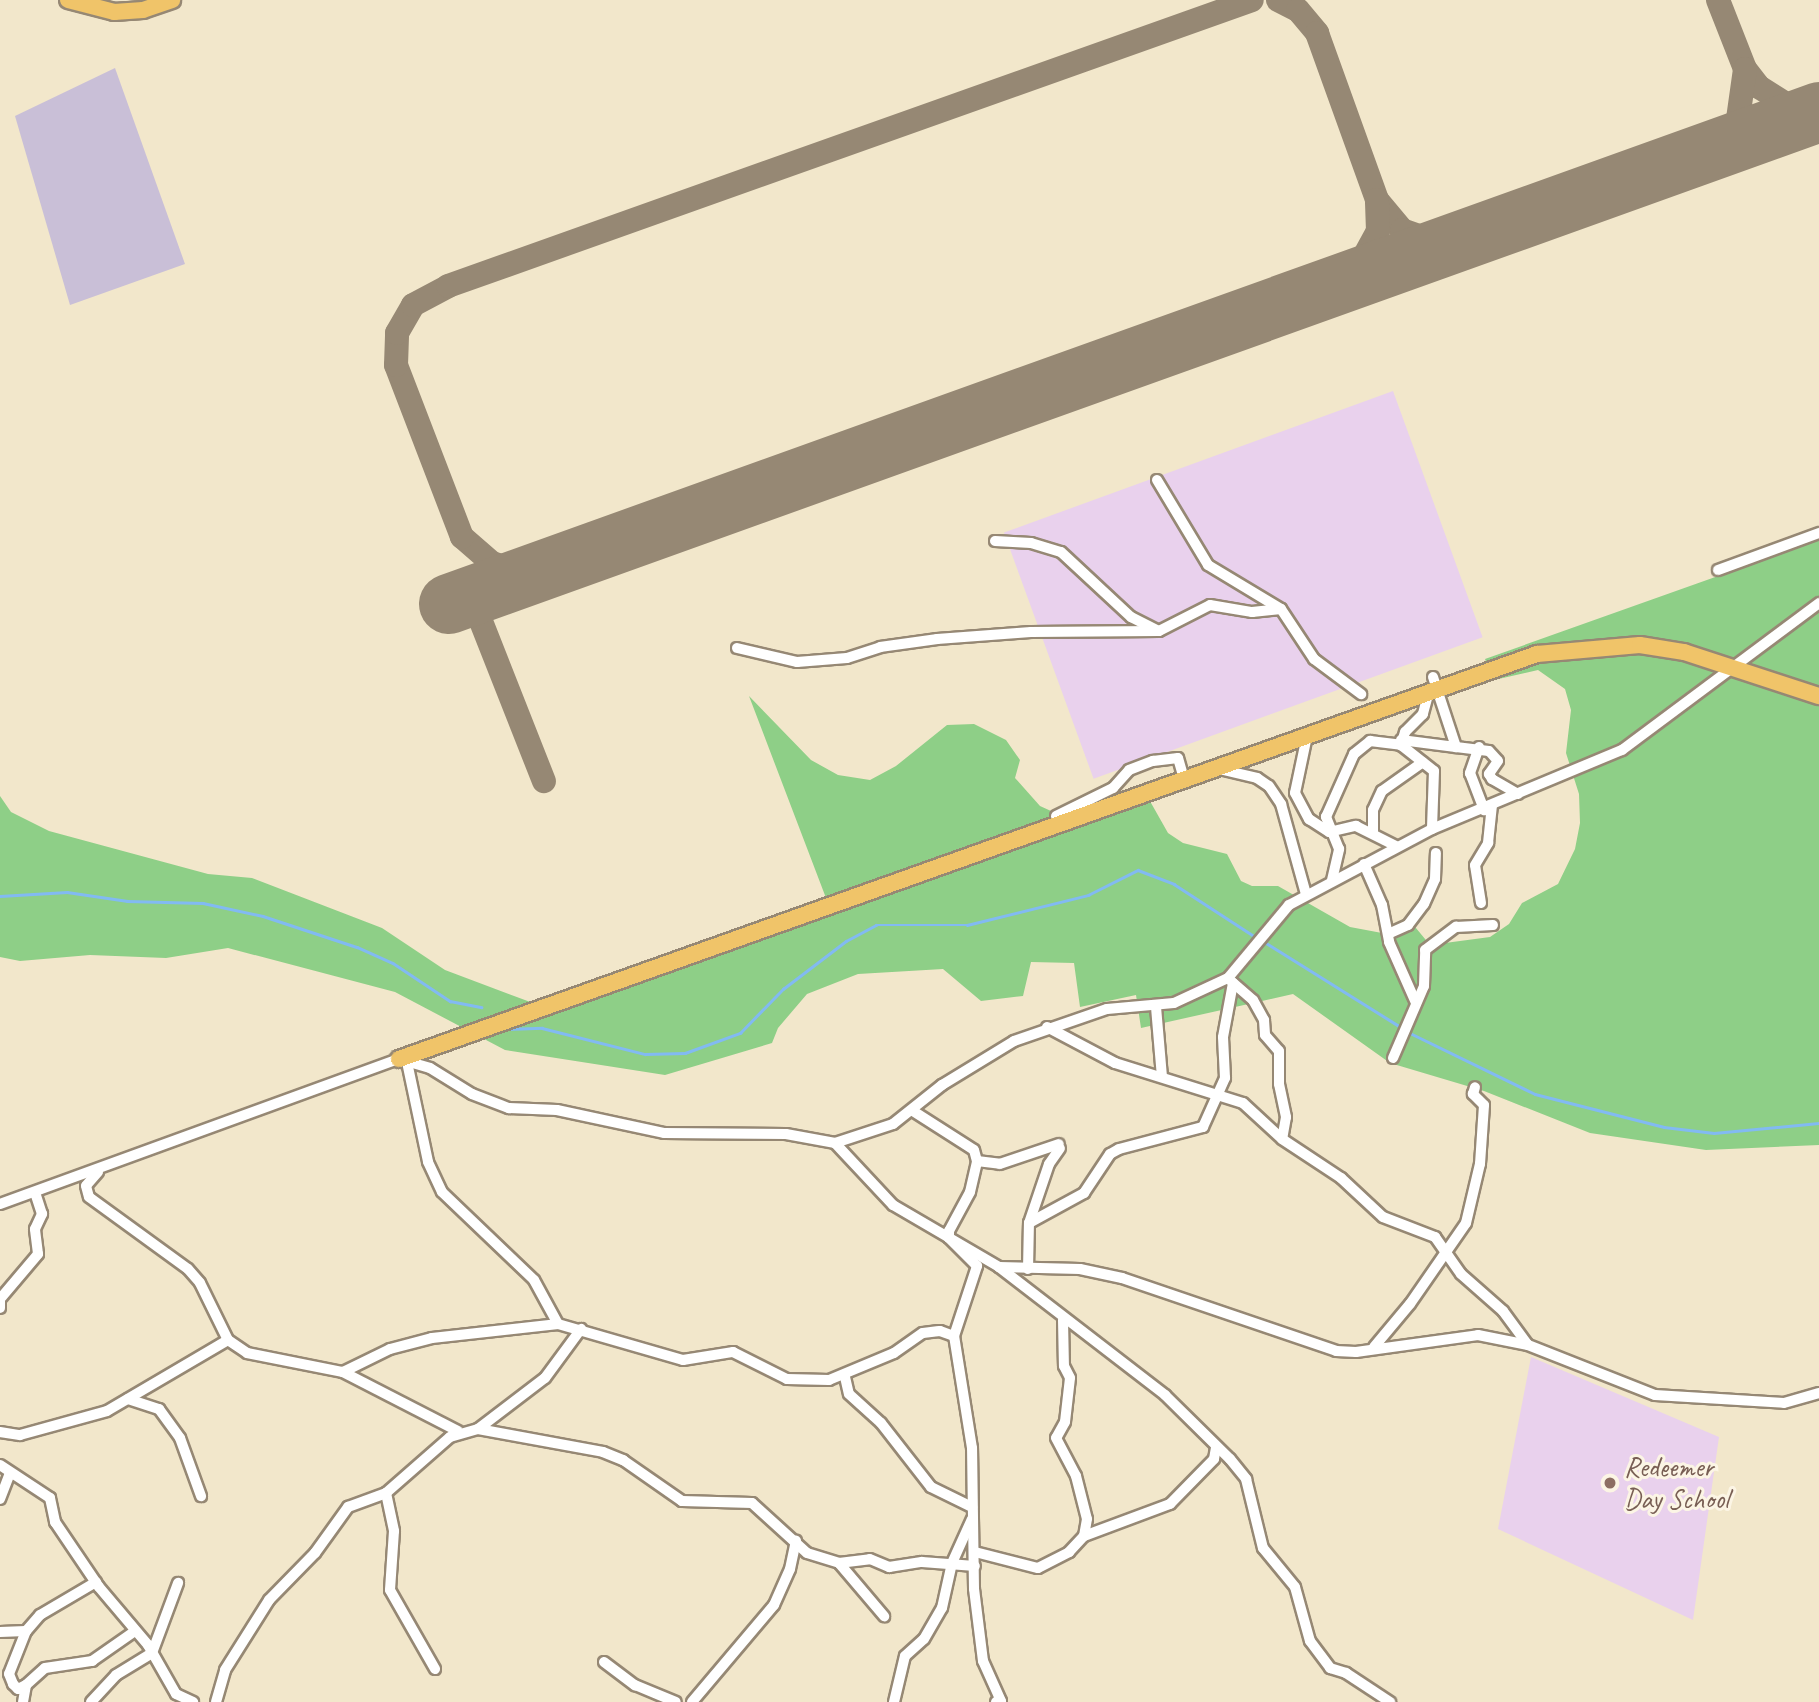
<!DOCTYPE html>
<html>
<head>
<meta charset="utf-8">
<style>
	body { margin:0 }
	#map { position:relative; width:1819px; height:1702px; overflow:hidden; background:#f2e7cb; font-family:Caveat,sans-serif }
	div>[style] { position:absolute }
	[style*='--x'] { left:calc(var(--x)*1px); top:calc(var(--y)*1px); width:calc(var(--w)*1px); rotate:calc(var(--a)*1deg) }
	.built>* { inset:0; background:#e9d1ed; transform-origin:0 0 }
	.industrial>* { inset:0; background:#c9bfd7 }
	.green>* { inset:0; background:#8ecf87 }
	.stream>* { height:2.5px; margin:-1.25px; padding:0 1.25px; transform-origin:1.25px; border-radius:1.25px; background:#82baf2 }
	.taxiway>* { height:24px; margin:-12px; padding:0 12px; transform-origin:12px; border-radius:12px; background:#968874 }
	.runway>* { height:60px; margin:-30px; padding:0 30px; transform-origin:30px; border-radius:30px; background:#968874 }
	.roads { filter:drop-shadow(2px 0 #968874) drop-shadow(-2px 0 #968874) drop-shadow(0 2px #968874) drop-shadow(0 -2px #968874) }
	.minor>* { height:10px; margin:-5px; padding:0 5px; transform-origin:5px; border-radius:5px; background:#fff }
	.primary>* { height:16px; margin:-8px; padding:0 8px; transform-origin:8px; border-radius:8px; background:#f0c469 }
	.dots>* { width:19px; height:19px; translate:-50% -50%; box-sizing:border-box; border:4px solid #fcf5e5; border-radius:50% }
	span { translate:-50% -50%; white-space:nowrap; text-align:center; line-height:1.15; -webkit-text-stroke:6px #fcf5e5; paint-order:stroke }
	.education-label { font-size:28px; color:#785e54 }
	.left { translate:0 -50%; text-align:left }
</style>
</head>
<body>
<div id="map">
	<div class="built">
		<div style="left:1393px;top:391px;width:262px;height:414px;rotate:70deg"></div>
		<div style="clip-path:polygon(1531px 1357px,1719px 1437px,1693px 1620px,1498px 1529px)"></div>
	</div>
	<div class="industrial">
		<div style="clip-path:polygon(115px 68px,185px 264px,70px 305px,15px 116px)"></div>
	</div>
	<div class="green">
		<div style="clip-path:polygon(1819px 540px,1819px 1145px,1706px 1150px,1590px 1133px,1484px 1091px,1390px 1063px,1293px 994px,1141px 1028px,1136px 995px,1080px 1007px,1074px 963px,1031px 962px,1023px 996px,981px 1001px,943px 969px,858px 974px,807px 994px,778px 1028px,772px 1043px,665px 1075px,505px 1050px,395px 992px,228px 948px,166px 958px,90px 955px,20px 961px,0 957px,0 796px,11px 812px,49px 831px,208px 874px,252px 878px,382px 928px,445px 970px,533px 1003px,826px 898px,749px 696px,811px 760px,838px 775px,870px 780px,896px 766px,947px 725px,974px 724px,1006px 740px,1020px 760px,1015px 778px,1040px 806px,1062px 816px,1142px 787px,1168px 833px,1183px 843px,1227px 854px,1241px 881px,1252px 886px,1278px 886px,1350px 927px,1382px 933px,1411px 922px,1430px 945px,1490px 937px,1509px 924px,1522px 903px,1558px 884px,1575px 849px,1580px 823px,1579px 794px,1566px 753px,1571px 710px,1565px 689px,1538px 670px,1494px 680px,1485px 659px)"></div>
	</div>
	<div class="stream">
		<div style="--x:0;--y:896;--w:67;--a:-3.4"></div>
		<div style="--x:67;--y:892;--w:61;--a:8.5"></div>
		<div style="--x:127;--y:901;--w:76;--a:1.5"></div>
		<div style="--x:203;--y:903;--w:61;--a:12.2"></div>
		<div style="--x:263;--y:916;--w:99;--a:18.3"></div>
		<div style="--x:357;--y:947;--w:39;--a:24"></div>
		<div style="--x:393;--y:963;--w:69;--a:33.7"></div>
		<div style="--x:450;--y:1001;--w:32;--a:11"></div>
		<div style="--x:1263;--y:941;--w:164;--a:32"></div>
		<div style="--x:505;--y:1029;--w:37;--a:-2"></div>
		<div style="--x:542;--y:1028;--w:106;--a:14.2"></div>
		<div style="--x:645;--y:1054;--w:40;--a:-1.4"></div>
		<div style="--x:685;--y:1053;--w:59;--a:-20"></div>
		<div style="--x:740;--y:1033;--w:62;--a:-45.7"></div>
		<div style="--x:783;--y:989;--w:79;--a:-37.3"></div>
		<div style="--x:846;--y:941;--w:34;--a:-28"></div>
		<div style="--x:876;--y:925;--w:91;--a:0"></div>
		<div style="--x:967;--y:925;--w:125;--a:-13.9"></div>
		<div style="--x:1088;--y:895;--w:56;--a:-26.6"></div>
		<div style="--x:1138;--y:870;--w:39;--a:21"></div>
		<div style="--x:1174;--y:884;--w:99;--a:33"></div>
		<div style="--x:1408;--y:1032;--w:141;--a:26"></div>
		<div style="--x:1535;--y:1094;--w:133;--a:14.3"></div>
		<div style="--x:1664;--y:1127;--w:50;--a:6.8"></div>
		<div style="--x:1714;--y:1133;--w:105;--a:-5.4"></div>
	</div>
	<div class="taxiway">
		<div style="--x:1278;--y:0;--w:22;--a:27"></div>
		<div style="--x:1298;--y:10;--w:30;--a:50"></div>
		<div style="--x:1317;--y:33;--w:177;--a:70.2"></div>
		<div style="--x:1377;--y:200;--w:39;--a:50"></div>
		<div style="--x:1402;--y:230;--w:48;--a:19.6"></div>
		<div style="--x:1718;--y:0;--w:74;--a:68.6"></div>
		<div style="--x:1745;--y:69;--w:23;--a:52"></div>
		<div style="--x:1759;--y:87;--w:36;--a:32"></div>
		<div style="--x:1789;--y:106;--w:30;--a:9"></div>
		<div style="--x:1716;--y:153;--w:40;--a:-57.1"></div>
		<div style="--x:1738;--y:119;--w:50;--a:-82"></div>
		<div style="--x:1349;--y:284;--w:60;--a:-61.3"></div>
		<div style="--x:1378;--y:231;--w:31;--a:-92"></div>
		<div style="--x:528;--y:574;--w:38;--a:-163"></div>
		<div style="--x:492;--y:563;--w:40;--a:-139"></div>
		<div style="--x:462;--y:537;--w:184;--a:-111"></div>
		<div style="--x:396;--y:365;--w:32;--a:-88"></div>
		<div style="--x:397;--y:333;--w:32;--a:-60"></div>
		<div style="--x:413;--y:305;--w:40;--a:-28"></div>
		<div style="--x:448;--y:286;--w:853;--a:-19.58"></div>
		<div style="--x:471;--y:596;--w:199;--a:68.5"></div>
	</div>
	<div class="runway">
		<div style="--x:449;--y:604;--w:1456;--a:-19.75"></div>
	</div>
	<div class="roads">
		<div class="minor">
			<div style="--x:1157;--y:480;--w:99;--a:59"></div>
			<div style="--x:1208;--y:565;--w:85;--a:31.1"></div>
			<div style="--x:1281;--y:609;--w:60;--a:56.6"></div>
			<div style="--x:1314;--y:659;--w:59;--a:36.7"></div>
			<div style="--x:995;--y:541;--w:36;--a:3"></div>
			<div style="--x:1031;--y:543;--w:31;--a:17"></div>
			<div style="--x:1061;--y:552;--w:96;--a:42.9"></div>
			<div style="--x:1131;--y:617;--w:31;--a:27"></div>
			<div style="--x:1159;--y:631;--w:57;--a:-27"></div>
			<div style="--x:1210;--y:605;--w:43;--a:9.5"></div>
			<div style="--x:1252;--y:612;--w:29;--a:-6"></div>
			<div style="--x:1718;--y:570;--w:108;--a:-20.1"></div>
			<div style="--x:737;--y:648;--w:62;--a:13.1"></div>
			<div style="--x:797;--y:662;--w:50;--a:-4.6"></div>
			<div style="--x:847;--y:658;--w:35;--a:-18"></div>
			<div style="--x:880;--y:647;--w:58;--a:-8"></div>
			<div style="--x:937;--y:639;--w:94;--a:-4.3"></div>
			<div style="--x:1031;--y:632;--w:128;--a:-0.4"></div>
			<div style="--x:1433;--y:677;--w:74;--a:71.8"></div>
			<div style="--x:1456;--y:747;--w:33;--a:7"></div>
			<div style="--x:1489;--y:751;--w:13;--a:48"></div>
			<div style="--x:1498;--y:761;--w:16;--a:125"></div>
			<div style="--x:1489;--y:774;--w:6;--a:59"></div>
			<div style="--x:1492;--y:779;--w:30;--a:30"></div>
			<div style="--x:1428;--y:695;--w:20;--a:105"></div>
			<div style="--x:1423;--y:714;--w:25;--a:135"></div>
			<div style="--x:1405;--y:732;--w:14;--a:107"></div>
			<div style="--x:1401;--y:745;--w:42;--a:38.2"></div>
			<div style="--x:1434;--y:771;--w:58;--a:92"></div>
			<div style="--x:1307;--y:736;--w:58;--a:101.9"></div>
			<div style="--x:1295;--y:793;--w:30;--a:62"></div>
			<div style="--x:1309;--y:819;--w:24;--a:33"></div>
			<div style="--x:1329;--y:832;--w:28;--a:-13"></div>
			<div style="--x:1356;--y:826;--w:45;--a:26.6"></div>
			<div style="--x:1401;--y:740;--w:55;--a:7.3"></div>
			<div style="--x:1479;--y:747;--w:28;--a:109"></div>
			<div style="--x:1470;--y:773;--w:40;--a:69"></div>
			<div style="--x:1219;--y:769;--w:39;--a:13"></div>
			<div style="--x:1257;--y:778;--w:14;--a:34"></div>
			<div style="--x:1269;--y:786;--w:22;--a:56"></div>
			<div style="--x:1281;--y:804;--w:93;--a:74.5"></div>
			<div style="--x:1056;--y:816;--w:64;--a:-26.2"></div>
			<div style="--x:1113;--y:788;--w:24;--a:-48"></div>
			<div style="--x:1129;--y:770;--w:26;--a:-21"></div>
			<div style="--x:1153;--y:761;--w:25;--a:-7"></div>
			<div style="--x:1178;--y:758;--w:15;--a:74"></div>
			<div style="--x:1373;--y:833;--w:23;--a:-90"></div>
			<div style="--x:1373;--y:810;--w:21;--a:-65"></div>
			<div style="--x:1382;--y:791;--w:50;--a:-35.3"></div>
			<div style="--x:1364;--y:864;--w:45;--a:66.3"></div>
			<div style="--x:1382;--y:905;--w:38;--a:79"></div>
			<div style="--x:1389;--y:942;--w:67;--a:66.1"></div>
			<div style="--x:1332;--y:880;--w:32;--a:-77"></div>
			<div style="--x:1339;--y:849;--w:35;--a:-112"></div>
			<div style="--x:1326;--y:817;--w:69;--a:-66"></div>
			<div style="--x:1354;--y:754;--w:21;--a:-39"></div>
			<div style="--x:1370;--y:741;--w:31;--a:7"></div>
			<div style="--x:1481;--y:903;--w:38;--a:-99"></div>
			<div style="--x:1475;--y:865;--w:26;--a:-59"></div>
			<div style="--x:1488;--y:843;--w:37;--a:-84"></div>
			<div style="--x:1388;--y:934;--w:22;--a:-24"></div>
			<div style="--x:1408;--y:925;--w:26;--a:-53"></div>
			<div style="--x:1424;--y:904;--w:27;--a:-66"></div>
			<div style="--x:1435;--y:879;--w:26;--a:-88"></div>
			<div style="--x:1231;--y:981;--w:29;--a:41"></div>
			<div style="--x:1253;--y:1000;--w:23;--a:61"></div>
			<div style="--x:1264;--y:1020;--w:15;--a:86"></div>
			<div style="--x:1265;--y:1035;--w:21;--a:49"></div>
			<div style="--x:1279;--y:1051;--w:33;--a:90"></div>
			<div style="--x:1279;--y:1084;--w:34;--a:78"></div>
			<div style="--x:1286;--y:1117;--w:22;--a:100"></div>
			<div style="--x:1156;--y:1007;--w:70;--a:85.1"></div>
			<div style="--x:1047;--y:1027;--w:77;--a:27.9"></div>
			<div style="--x:1115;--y:1063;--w:134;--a:17.4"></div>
			<div style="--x:1243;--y:1103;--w:53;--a:42.7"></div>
			<div style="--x:1282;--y:1139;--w:71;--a:33.5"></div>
			<div style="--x:1341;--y:1178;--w:57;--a:42.9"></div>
			<div style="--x:1383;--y:1217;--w:56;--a:21"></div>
			<div style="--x:1435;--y:1237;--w:45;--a:54.9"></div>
			<div style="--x:1461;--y:1274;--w:56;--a:41.4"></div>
			<div style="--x:1503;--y:1311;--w:42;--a:53.7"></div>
			<div style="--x:1393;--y:1058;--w:78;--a:-66.7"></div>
			<div style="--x:1424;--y:986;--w:36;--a:-88"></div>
			<div style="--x:1425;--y:950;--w:39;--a:-37"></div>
			<div style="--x:1456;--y:927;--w:37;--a:-3"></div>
			<div style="--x:407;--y:1062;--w:102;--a:78.1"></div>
			<div style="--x:428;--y:1162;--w:33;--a:65"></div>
			<div style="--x:442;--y:1192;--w:127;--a:43.7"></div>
			<div style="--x:534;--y:1280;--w:50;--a:61.4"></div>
			<div style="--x:913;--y:1111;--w:72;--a:32.6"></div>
			<div style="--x:974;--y:1150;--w:11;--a:75"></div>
			<div style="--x:835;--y:1143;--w:61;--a:-18.1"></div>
			<div style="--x:893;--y:1124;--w:63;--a:-38.5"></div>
			<div style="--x:942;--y:1085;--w:84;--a:-31.4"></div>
			<div style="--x:1014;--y:1041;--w:98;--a:-19"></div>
			<div style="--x:1107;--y:1009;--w:67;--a:-5.1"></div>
			<div style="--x:1174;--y:1003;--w:60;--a:-24.8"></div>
			<div style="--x:1228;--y:978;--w:95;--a:-50.1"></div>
			<div style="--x:1289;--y:905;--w:162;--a:-28"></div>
			<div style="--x:1432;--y:829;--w:206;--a:-22.6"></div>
			<div style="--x:1622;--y:750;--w:246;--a:-36.7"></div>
			<div style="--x:98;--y:1172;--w:18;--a:131"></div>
			<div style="--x:86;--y:1186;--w:11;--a:75"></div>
			<div style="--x:89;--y:1197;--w:122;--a:36"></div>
			<div style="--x:188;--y:1269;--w:18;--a:49"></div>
			<div style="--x:200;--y:1283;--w:64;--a:63.8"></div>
			<div style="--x:0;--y:1204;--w:425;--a:-20"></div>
			<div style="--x:399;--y:1059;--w:32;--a:16"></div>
			<div style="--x:430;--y:1068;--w:49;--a:31.8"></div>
			<div style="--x:472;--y:1094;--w:40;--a:21"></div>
			<div style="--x:509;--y:1108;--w:48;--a:2.4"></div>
			<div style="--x:557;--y:1110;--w:109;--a:12.1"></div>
			<div style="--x:664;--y:1133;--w:122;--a:0.5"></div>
			<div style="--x:786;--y:1134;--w:50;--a:10.4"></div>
			<div style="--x:835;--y:1143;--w:85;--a:46.9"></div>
			<div style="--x:893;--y:1205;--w:123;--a:30.3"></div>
			<div style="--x:999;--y:1267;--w:81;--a:1.4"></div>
			<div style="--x:1080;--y:1269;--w:43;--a:12.1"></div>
			<div style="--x:1122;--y:1278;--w:226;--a:18.8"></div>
			<div style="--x:1336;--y:1351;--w:20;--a:3"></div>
			<div style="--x:1356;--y:1352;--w:123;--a:-7.9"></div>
			<div style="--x:1478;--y:1335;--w:51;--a:11.3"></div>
			<div style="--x:1528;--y:1345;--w:136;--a:21.5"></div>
			<div style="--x:1655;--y:1395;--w:129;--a:3.5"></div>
			<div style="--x:1784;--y:1403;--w:36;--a:-16"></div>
			<div style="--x:1029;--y:1223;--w:63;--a:-28.6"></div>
			<div style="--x:1084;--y:1193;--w:47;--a:-56.3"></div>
			<div style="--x:1110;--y:1154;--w:10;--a:-29"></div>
			<div style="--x:1119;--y:1149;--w:87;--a:-14.7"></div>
			<div style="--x:1203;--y:1127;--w:54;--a:-65.8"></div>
			<div style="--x:1225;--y:1078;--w:41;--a:-92.8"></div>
			<div style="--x:1223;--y:1037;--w:55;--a:-79.5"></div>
			<div style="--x:999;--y:1267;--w:210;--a:37.6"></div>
			<div style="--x:1165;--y:1395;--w:91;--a:44.6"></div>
			<div style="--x:1230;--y:1459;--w:26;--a:51"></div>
			<div style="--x:1246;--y:1479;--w:71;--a:76.2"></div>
			<div style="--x:1263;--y:1548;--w:50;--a:50.6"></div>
			<div style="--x:1295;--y:1587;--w:56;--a:74.5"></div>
			<div style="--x:1310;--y:1641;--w:34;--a:53"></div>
			<div style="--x:1330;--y:1668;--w:17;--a:17"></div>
			<div style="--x:1346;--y:1673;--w:53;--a:33.4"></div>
			<div style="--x:1028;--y:1269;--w:46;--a:-88.8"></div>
			<div style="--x:1029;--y:1223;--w:62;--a:-71.3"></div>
			<div style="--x:1049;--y:1164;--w:19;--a:-55"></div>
			<div style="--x:0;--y:1308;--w:9;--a:-90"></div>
			<div style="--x:0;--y:1299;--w:59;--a:-49.8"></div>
			<div style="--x:38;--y:1254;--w:25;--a:-97"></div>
			<div style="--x:35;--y:1229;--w:17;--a:-65"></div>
			<div style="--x:42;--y:1214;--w:23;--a:-108"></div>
			<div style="--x:1063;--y:1320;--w:46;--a:88.8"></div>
			<div style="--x:1064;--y:1366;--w:13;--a:63"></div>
			<div style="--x:1070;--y:1378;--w:44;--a:96.5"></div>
			<div style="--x:1065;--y:1422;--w:18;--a:119"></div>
			<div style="--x:1056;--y:1438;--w:43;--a:62.2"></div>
			<div style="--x:1076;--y:1476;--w:44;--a:75.7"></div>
			<div style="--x:1087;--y:1519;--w:17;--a:100"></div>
			<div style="--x:1374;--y:1347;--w:56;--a:-50.1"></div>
			<div style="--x:1410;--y:1304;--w:98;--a:-55.3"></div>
			<div style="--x:1466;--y:1223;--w:61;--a:-76.7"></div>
			<div style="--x:1480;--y:1164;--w:59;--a:-86.1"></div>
			<div style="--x:1484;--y:1105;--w:16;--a:-135"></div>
			<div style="--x:1473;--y:1094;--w:7;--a:-74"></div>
			<div style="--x:343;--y:1372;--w:129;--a:27.2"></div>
			<div style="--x:845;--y:1377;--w:17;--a:77"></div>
			<div style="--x:849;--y:1394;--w:43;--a:42.2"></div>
			<div style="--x:881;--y:1423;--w:81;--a:52"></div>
			<div style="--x:931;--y:1487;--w:46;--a:26"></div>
			<div style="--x:128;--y:1399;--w:33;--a:18"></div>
			<div style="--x:159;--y:1409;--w:36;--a:54"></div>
			<div style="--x:180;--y:1438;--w:62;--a:70.1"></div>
			<div style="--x:478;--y:1429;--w:127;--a:10.4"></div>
			<div style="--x:603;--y:1452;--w:22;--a:22"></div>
			<div style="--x:623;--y:1460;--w:72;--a:34.8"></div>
			<div style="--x:682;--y:1501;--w:70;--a:1.6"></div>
			<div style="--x:752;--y:1503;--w:74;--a:42.3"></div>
			<div style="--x:807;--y:1553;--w:34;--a:17"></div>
			<div style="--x:839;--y:1563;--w:70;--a:49.7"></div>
			<div style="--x:0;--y:1432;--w:20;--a:9"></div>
			<div style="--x:20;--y:1435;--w:90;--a:-15.4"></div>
			<div style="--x:107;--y:1411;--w:140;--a:-30.4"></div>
			<div style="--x:228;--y:1340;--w:23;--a:34"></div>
			<div style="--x:247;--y:1353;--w:98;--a:11.2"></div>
			<div style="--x:343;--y:1372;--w:52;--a:-26.1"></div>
			<div style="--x:390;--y:1349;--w:43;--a:-14.7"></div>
			<div style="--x:432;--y:1338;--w:127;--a:-6.3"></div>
			<div style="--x:558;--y:1324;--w:130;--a:16.1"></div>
			<div style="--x:683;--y:1360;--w:51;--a:-9.1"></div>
			<div style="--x:733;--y:1352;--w:60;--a:26.6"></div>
			<div style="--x:787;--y:1379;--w:42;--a:1.4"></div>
			<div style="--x:829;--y:1380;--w:70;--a:-22.6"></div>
			<div style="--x:894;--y:1353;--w:35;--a:-35"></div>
			<div style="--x:923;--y:1333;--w:17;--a:-7"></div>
			<div style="--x:940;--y:1331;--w:15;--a:20"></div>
			<div style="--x:0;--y:1465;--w:60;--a:33.4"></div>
			<div style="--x:50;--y:1498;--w:25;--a:78"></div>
			<div style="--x:55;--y:1522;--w:78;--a:55.9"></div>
			<div style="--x:99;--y:1587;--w:76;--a:49.8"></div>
			<div style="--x:148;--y:1645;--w:56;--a:60.3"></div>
			<div style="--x:176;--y:1694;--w:19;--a:25"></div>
			<div style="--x:386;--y:1493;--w:39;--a:78"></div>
			<div style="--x:394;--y:1531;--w:59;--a:93.9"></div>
			<div style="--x:390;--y:1590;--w:91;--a:60.3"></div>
			<div style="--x:0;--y:1499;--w:28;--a:-69"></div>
			<div style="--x:975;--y:1552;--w:65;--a:14.3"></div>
			<div style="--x:1038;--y:1568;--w:35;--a:-27"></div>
			<div style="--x:1069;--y:1552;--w:22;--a:-47"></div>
			<div style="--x:1084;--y:1536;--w:92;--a:-20.4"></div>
			<div style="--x:1170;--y:1504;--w:63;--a:-45.6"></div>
			<div style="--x:1214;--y:1459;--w:11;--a:-80"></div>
			<div style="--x:839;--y:1563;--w:31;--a:-7"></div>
			<div style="--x:870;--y:1559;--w:21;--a:23"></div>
			<div style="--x:889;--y:1567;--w:33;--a:-9"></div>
			<div style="--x:922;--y:1562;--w:53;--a:4.3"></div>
			<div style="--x:96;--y:1582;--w:65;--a:149.5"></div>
			<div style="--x:40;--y:1615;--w:21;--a:131"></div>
			<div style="--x:26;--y:1631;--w:46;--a:111.6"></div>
			<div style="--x:9;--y:1674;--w:11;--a:68"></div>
			<div style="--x:13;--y:1684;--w:7;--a:45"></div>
			<div style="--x:18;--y:1689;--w:9;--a:-27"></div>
			<div style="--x:26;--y:1685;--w:25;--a:-42"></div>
			<div style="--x:45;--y:1668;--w:48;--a:-8.5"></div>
			<div style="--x:92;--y:1661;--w:52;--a:-34.9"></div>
			<div style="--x:0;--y:1632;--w:26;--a:-2"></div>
			<div style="--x:604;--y:1662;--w:39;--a:37"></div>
			<div style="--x:635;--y:1685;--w:44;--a:22.5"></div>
			<div style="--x:23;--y:1702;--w:17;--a:-80"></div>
			<div style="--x:91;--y:1702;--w:37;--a:-47"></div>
			<div style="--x:116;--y:1675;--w:42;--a:-31.4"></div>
			<div style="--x:152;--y:1653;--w:75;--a:-69.6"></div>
			<div style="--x:216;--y:1702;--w:33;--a:-74"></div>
			<div style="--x:225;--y:1670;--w:83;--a:-57.8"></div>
			<div style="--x:269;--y:1600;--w:66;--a:-45.6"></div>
			<div style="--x:315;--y:1553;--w:57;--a:-54.3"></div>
			<div style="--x:348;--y:1507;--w:40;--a:-20.2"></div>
			<div style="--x:386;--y:1493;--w:85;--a:-41.2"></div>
			<div style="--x:450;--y:1437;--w:29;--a:-16"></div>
			<div style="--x:478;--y:1429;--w:84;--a:-37.3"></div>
			<div style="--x:545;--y:1378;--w:61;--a:-53.7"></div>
			<div style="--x:692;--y:1702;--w:127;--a:-49.8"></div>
			<div style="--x:774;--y:1605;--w:39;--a:-66"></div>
			<div style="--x:790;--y:1569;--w:29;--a:-78"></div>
			<div style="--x:894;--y:1702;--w:47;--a:-76.6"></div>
			<div style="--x:905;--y:1656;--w:25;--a:-42"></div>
			<div style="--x:924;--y:1639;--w:36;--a:-60"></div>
			<div style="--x:942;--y:1608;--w:46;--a:-77.5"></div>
			<div style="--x:952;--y:1563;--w:48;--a:-65.6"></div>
			<div style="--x:996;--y:1702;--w:5;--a:-11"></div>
			<div style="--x:1001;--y:1701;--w:44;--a:-114.2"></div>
			<div style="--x:983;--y:1661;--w:73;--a:-97.1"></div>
			<div style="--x:974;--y:1589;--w:141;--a:-90.8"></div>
			<div style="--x:972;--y:1448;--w:113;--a:-99.1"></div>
			<div style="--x:954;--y:1336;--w:74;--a:-71.8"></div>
			<div style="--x:977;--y:1266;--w:40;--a:-135"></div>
			<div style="--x:949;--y:1238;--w:7;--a:-90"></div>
			<div style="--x:949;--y:1231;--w:44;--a:-61.7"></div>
			<div style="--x:970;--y:1192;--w:32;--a:-77"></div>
			<div style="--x:977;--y:1161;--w:23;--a:7"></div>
			<div style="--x:1000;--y:1164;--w:62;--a:-18.7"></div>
		</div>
		<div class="primary">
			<div style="--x:68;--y:0;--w:48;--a:14.6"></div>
			<div style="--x:114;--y:12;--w:29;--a:-4"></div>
			<div style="--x:143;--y:10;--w:31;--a:-19"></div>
			<div style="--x:399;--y:1059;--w:1208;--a:-19.59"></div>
			<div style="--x:1537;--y:654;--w:103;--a:-5"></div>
			<div style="--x:1640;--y:645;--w:45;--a:9"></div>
			<div style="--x:1684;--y:652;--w:142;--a:18.1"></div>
		</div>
	</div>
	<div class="dots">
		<div style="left:1610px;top:1483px;background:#8d6e63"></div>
	</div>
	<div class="education-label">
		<span class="left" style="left:1624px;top:1483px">Redeemer<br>Day School</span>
	</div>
</div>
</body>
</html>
